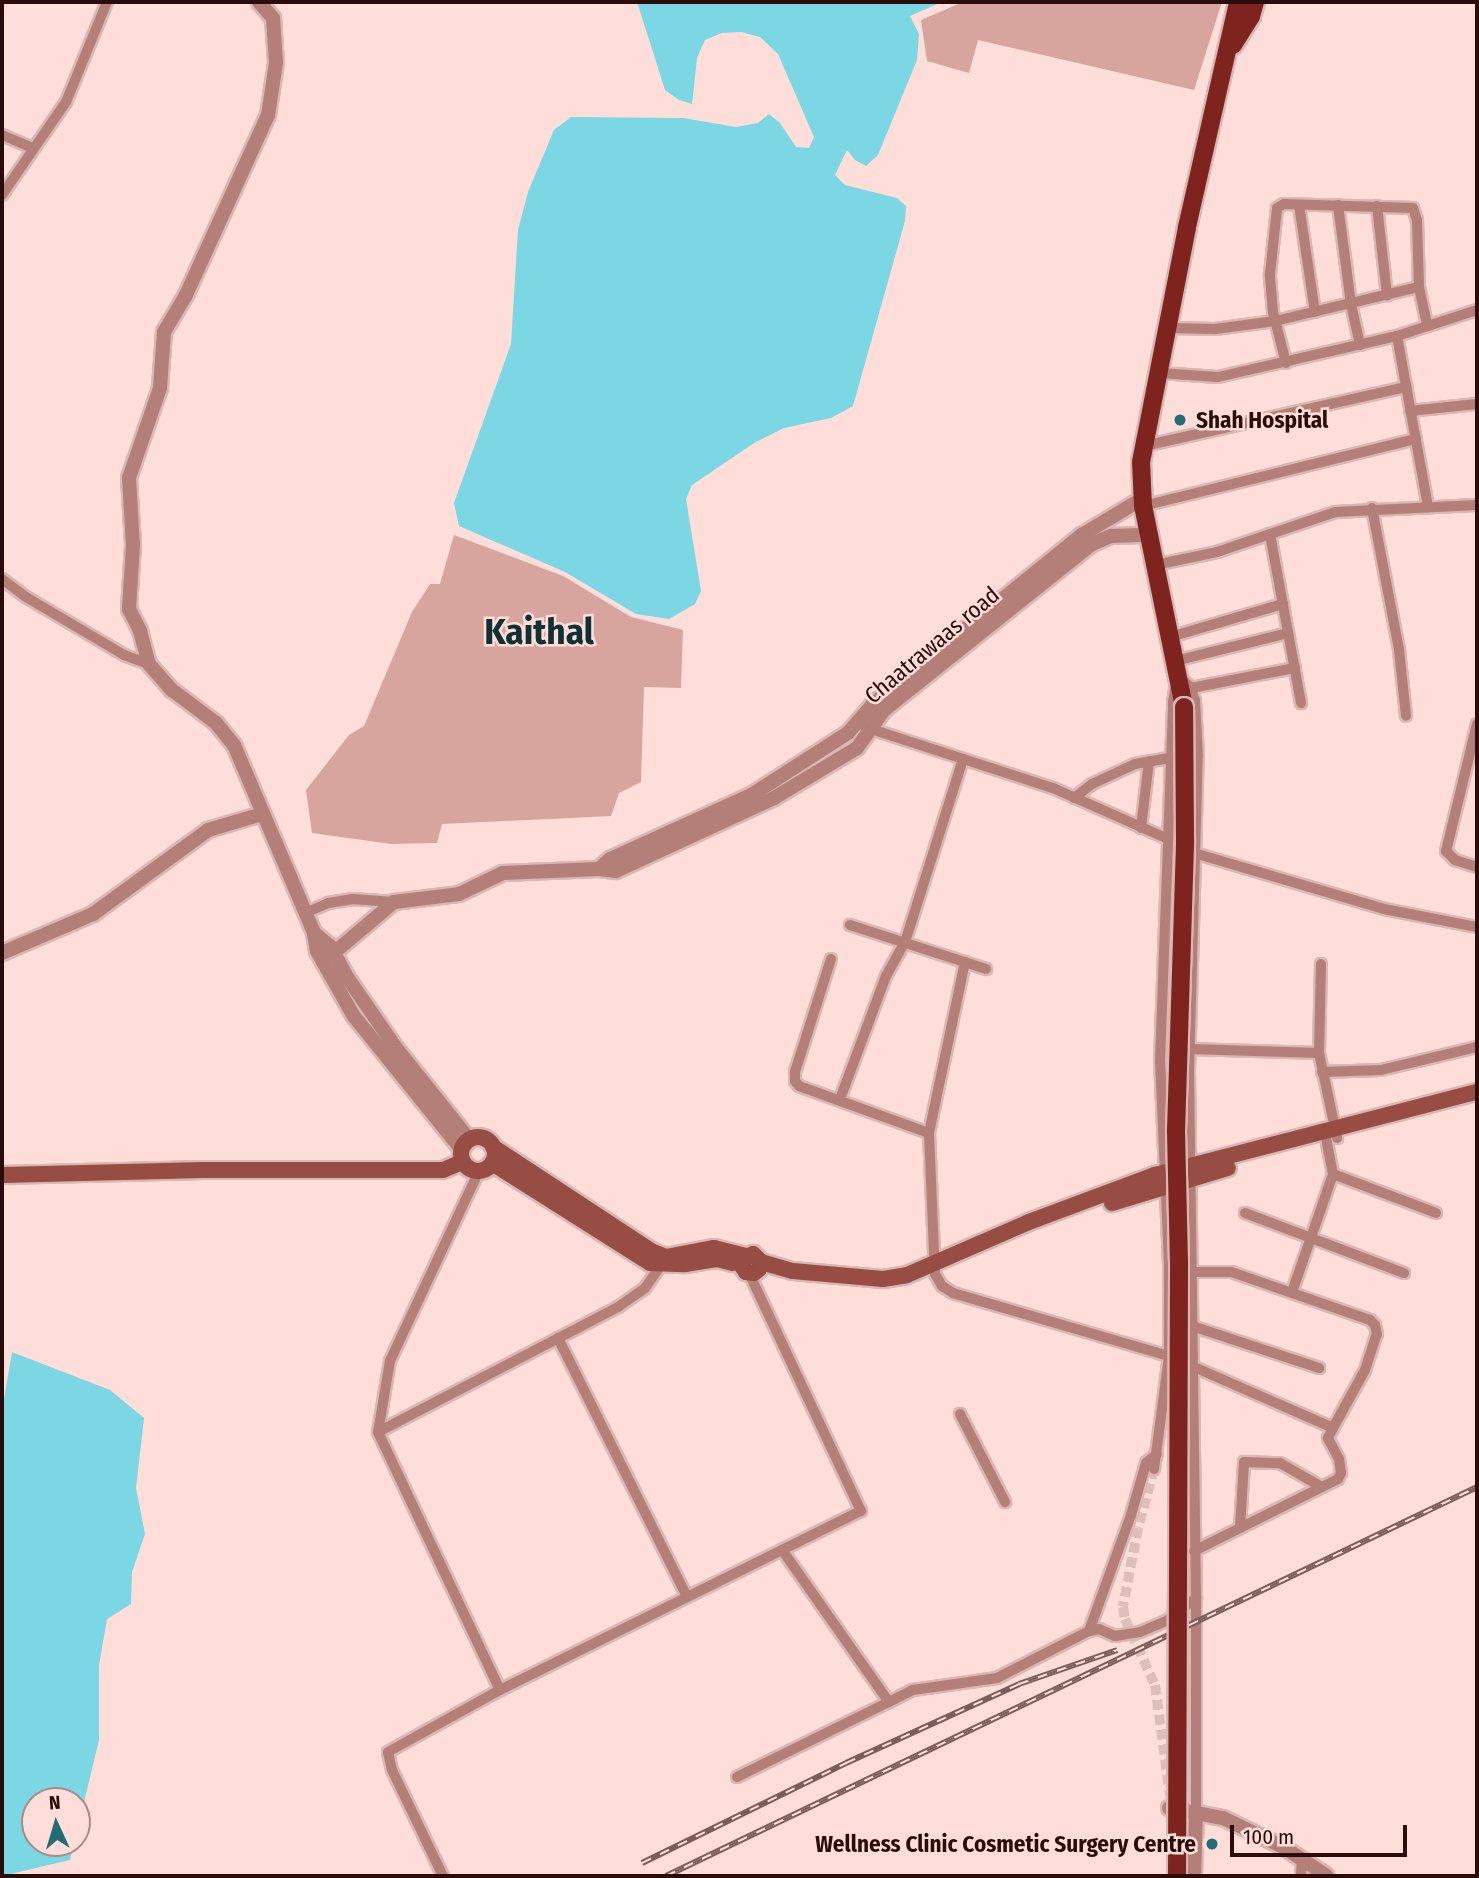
<!DOCTYPE html>
<html>
<head>
<meta charset="utf-8">
<style>
	body { margin:0 }
	#map { position:relative; width:1479px; height:1878px; overflow:hidden; background:#ffddd8; font-family:"Fira Sans Condensed",sans-serif }
	div>[style] { position:absolute }
	[style*='--x'] { left:calc(var(--x)*1px); top:calc(var(--y)*1px); width:calc(var(--w)*1px); rotate:calc(var(--a)*1deg) }
	.green>* { inset:0; background:#d7a59e }
	.water>* { inset:0; background:#7bd7e4 }
	.minor-tunnel>* { height:10px; margin-top:-5px; transform-origin:0; background:repeating-linear-gradient(90deg,#dfbeb9 0 10px,transparent 0 15px) }
	.roads { filter:drop-shadow(2px 0 #d9b8b3) drop-shadow(-2px 0 #d9b8b3) drop-shadow(0 2px #d9b8b3) drop-shadow(0 -2px #d9b8b3) }
	.minor>* { height:10px; margin:-5px; padding:0 5px; transform-origin:5px; border-radius:5px; background:#b47f78 }
	.tertiary>* { height:14px; margin:-7px; padding:0 7px; transform-origin:7px; border-radius:7px; background:#b47f78 }
	.secondary>* { height:16px; margin:-8px; padding:0 8px; transform-origin:8px; border-radius:8px; background:#974c44 }
	.secondary>.ring { margin:-8px; padding:0; box-sizing:content-box; background:none; border:16px solid #974c44; border-radius:50% }
	.primary>* { height:18px; margin:-9px; padding:0 9px; transform-origin:9px; border-radius:9px; background:#7f231e }
	.rail>* { height:6px; margin-top:-3px; transform-origin:0; background:repeating-linear-gradient(90deg,#ffddd8 0 10px,#7b5c59 0 20px); box-sizing:border-box; border-block:2px solid #7b5c59 }
	.bridges { filter:drop-shadow(2px 0 #d9b8b3) drop-shadow(-2px 0 #d9b8b3) drop-shadow(0 2px #d9b8b3) drop-shadow(0 -2px #d9b8b3) }
	.primary-bridge>* { height:18px; margin:-9px; padding:0 9px; transform-origin:9px; border-radius:9px; background:#7f231e }
	.dots>* { width:19px; height:19px; translate:-50% -50%; box-sizing:border-box; border:4px solid #ffddd8; border-radius:50% }
	span { translate:-50% -50%; white-space:nowrap; text-align:center; line-height:1.15; -webkit-text-stroke:5px #ffddd8; paint-order:stroke }
	.poi-label { font-size:23px; color:#2a0d0a; font-weight:700 }
	.left { translate:0 -50%; text-align:left }
	.right { translate:-100% -50%; text-align:right }
	.street-label { font-size:23px; color:#2a0d0a }
	.town-label { font-size:37px; color:#0f3136; font-weight:700 }
	.frame { position:absolute; inset:0; border:4px solid #2a0d0a; pointer-events:none }
	.north { position:absolute; left:21px; top:1787px; width:70px; height:70px; box-sizing:border-box; background:#ffddd8; border:2px solid #aa8a86; border-radius:50%; rotate:356deg; font-size:19px; font-weight:700; line-height:28px; text-align:center; color:#2a0d0a }
	.north::after { content:''; display:block; margin:auto; width:24px; height:32px; background:#226c76; clip-path:polygon(50% 0,100% 100%,50% 72%,0 100%) }
	.scale { position:absolute; left:1230px; top:1825px; width:177px; height:32px; box-sizing:border-box; border:4px solid #2a0d0a; border-top:0; padding-left:9px; font-size:21px; line-height:24px; white-space:nowrap; color:#2a0d0a; -webkit-text-stroke:5px #ffddd8; paint-order:stroke }
</style>
</head>
<body>
<div id="map">
	<div class="green">
		<div style="clip-path:polygon(963px 2px,1222px 2px,1194px 90px,978px 40px,969px 73px,927px 61px,921px 20px)"></div>
		<div style="clip-path:polygon(454px 535px,563px 576px,631px 617px,683px 630px,681px 688px,644px 687px,641px 782px,619px 793px,611px 816px,442px 824px,437px 843px,391px 844px,312px 833px,306px 790px,349px 735px,364px 726px,412px 612px,430px 584px,440px 584px)"></div>
	</div>
	<div class="water">
		<div style="clip-path:polygon(637px 2px,942px 2px,910px 16px,919px 34px,917px 60px,878px 155px,866px 166px,855px 160px,847px 150px,835px 175px,845px 185px,897px 198px,906px 206px,905px 221px,853px 406px,831px 418px,784px 428px,754px 443px,692px 485px,686px 499px,701px 591px,695px 604px,669px 619px,636px 614px,565px 572px,459px 526px,454px 503px,511px 344px,518px 230px,528px 192px,554px 130px,571px 117px,683px 118px,736px 127px,758px 123px,769px 114px,780px 123px,796px 147px,809px 148px,814px 137px,778px 54px,760px 37px,741px 32px,722px 33px,705px 40px,697px 58px,692px 104px,679px 100px,665px 90px)"></div>
		<div style="clip-path:polygon(12px 1352px,110px 1390px,144px 1418px,136px 1488px,145px 1534px,132px 1572px,131px 1604px,107px 1619px,99px 1665px,99px 1740px,77px 1831px,77px 1801px,35px 1801px,35px 1843px,74px 1843px,70px 1860px,2px 1876px,2px 1411px)"></div>
	</div>
	<div class="minor-tunnel">
		<div style="--x:1154;--y:1469;--w:61;--a:105.2"></div>
		<div style="--x:1138;--y:1528;--w:80;--a:100.8"></div>
		<div style="--x:1123;--y:1607;--w:12;--a:81"></div>
		<div style="--x:1125;--y:1619;--w:72;--a:65.6"></div>
		<div style="--x:1155;--y:1685;--w:112;--a:82.3"></div>
	</div>
	<div class="roads">
		<div class="minor">
			<div style="--x:2;--y:135;--w:33;--a:23"></div>
			<div style="--x:2;--y:195;--w:113;--a:-55.5"></div>
			<div style="--x:66;--y:102;--w:108;--a:-67.7"></div>
			<div style="--x:1299;--y:205;--w:108;--a:81.5"></div>
			<div style="--x:1338;--y:205;--w:100;--a:82.5"></div>
			<div style="--x:1351;--y:304;--w:42;--a:77.6"></div>
			<div style="--x:1377;--y:206;--w:90;--a:83.6"></div>
			<div style="--x:1167;--y:328;--w:48;--a:1.2"></div>
			<div style="--x:1215;--y:329;--w:61;--a:-7.6"></div>
			<div style="--x:1275;--y:321;--w:148;--a:-13.3"></div>
			<div style="--x:1397;--y:336;--w:174;--a:79.7"></div>
			<div style="--x:1286;--y:363;--w:53;--a:-104.3"></div>
			<div style="--x:1273;--y:312;--w:38;--a:-95"></div>
			<div style="--x:1270;--y:274;--w:66;--a:-83.9"></div>
			<div style="--x:1277;--y:208;--w:8;--a:-30"></div>
			<div style="--x:1284;--y:204;--w:129;--a:1.8"></div>
			<div style="--x:1413;--y:208;--w:13;--a:72"></div>
			<div style="--x:1417;--y:220;--w:67;--a:88.3"></div>
			<div style="--x:1419;--y:287;--w:40;--a:78"></div>
			<div style="--x:1159;--y:373;--w:59;--a:3.9"></div>
			<div style="--x:1218;--y:377;--w:184;--a:-12.9"></div>
			<div style="--x:1397;--y:336;--w:84;--a:-18"></div>
			<div style="--x:1410;--y:411;--w:67;--a:-6"></div>
			<div style="--x:1144;--y:446;--w:269;--a:-12.7"></div>
			<div style="--x:1143;--y:506;--w:281;--a:-13.8"></div>
			<div style="--x:1372;--y:508;--w:145;--a:79.2"></div>
			<div style="--x:1399;--y:650;--w:66;--a:83.9"></div>
			<div style="--x:1270;--y:534;--w:172;--a:79.6"></div>
			<div style="--x:1155;--y:565;--w:63;--a:-11.8"></div>
			<div style="--x:1217;--y:552;--w:125;--a:-18.7"></div>
			<div style="--x:1335;--y:512;--w:142;--a:-2.8"></div>
			<div style="--x:2;--y:579;--w:30;--a:37"></div>
			<div style="--x:26;--y:597;--w:114;--a:30.6"></div>
			<div style="--x:124;--y:655;--w:27;--a:20"></div>
			<div style="--x:1170;--y:637;--w:118;--a:-16.3"></div>
			<div style="--x:1175;--y:661;--w:116;--a:-13.9"></div>
			<div style="--x:1191;--y:688;--w:106;--a:-10.9"></div>
			<div style="--x:1477;--y:724;--w:131;--a:103.7"></div>
			<div style="--x:1446;--y:851;--w:13;--a:45"></div>
			<div style="--x:1455;--y:860;--w:23;--a:18"></div>
			<div style="--x:865;--y:727;--w:198;--a:18"></div>
			<div style="--x:1053;--y:788;--w:126;--a:23.9"></div>
			<div style="--x:1074;--y:798;--w:23;--a:-38"></div>
			<div style="--x:1092;--y:784;--w:47;--a:-24.9"></div>
			<div style="--x:1135;--y:764;--w:39;--a:-10"></div>
			<div style="--x:1141;--y:828;--w:67;--a:-83.2"></div>
			<div style="--x:1194;--y:853;--w:198;--a:16.4"></div>
			<div style="--x:1384;--y:909;--w:95;--a:11"></div>
			<div style="--x:305;--y:913;--w:25;--a:-23"></div>
			<div style="--x:328;--y:903;--w:24;--a:-9"></div>
			<div style="--x:352;--y:899;--w:42;--a:4.1"></div>
			<div style="--x:850;--y:925;--w:143;--a:17.9"></div>
			<div style="--x:831;--y:959;--w:119;--a:107.7"></div>
			<div style="--x:795;--y:1072;--w:9;--a:90"></div>
			<div style="--x:795;--y:1081;--w:6;--a:51"></div>
			<div style="--x:799;--y:1086;--w:138;--a:19.9"></div>
			<div style="--x:965;--y:962;--w:175;--a:101.9"></div>
			<div style="--x:929;--y:1133;--w:141;--a:87.6"></div>
			<div style="--x:935;--y:1274;--w:14;--a:60"></div>
			<div style="--x:942;--y:1286;--w:13;--a:32"></div>
			<div style="--x:953;--y:1293;--w:225;--a:16.3"></div>
			<div style="--x:1169;--y:1356;--w:179;--a:23.7"></div>
			<div style="--x:1333;--y:1428;--w:66;--a:-61.1"></div>
			<div style="--x:1365;--y:1370;--w:38;--a:-72"></div>
			<div style="--x:1377;--y:1334;--w:9;--a:-103"></div>
			<div style="--x:1375;--y:1325;--w:7;--a:-135"></div>
			<div style="--x:1370;--y:1320;--w:147;--a:-160.9"></div>
			<div style="--x:1231;--y:1272;--w:40;--a:180"></div>
			<div style="--x:1321;--y:964;--w:89;--a:91.3"></div>
			<div style="--x:1319;--y:1053;--w:87;--a:78"></div>
			<div style="--x:1189;--y:1049;--w:130;--a:1.8"></div>
			<div style="--x:1322;--y:1072;--w:59;--a:-1.9"></div>
			<div style="--x:1381;--y:1070;--w:99;--a:-13.5"></div>
			<div style="--x:840;--y:1099;--w:131;--a:-69.5"></div>
			<div style="--x:886;--y:976;--w:39;--a:-61"></div>
			<div style="--x:905;--y:942;--w:192;--a:-72.4"></div>
			<div style="--x:479;--y:1171;--w:210;--a:115.1"></div>
			<div style="--x:390;--y:1361;--w:72;--a:99.6"></div>
			<div style="--x:378;--y:1432;--w:285;--a:64.7"></div>
			<div style="--x:1333;--y:1174;--w:110;--a:20.7"></div>
			<div style="--x:1245;--y:1213;--w:170;--a:20.7"></div>
			<div style="--x:1292;--y:1292;--w:125;--a:-70.8"></div>
			<div style="--x:1333;--y:1174;--w:42;--a:-101"></div>
			<div style="--x:1192;--y:1326;--w:134;--a:18.3"></div>
			<div style="--x:558;--y:1338;--w:289;--a:63.5"></div>
			<div style="--x:960;--y:1414;--w:99;--a:62.9"></div>
			<div style="--x:378;--y:1432;--w:271;--a:-27.5"></div>
			<div style="--x:618;--y:1307;--w:33;--a:-35"></div>
			<div style="--x:645;--y:1288;--w:35;--a:-55"></div>
			<div style="--x:1154;--y:1469;--w:114;--a:-82.4"></div>
			<div style="--x:1169;--y:1356;--w:91;--a:-90"></div>
			<div style="--x:1169;--y:1265;--w:203;--a:-92.5"></div>
			<div style="--x:1160;--y:1062;--w:360;--a:-87.9"></div>
			<div style="--x:1173;--y:702;--w:17;--a:-80"></div>
			<div style="--x:1240;--y:1528;--w:66;--a:-86.5"></div>
			<div style="--x:1244;--y:1462;--w:36;--a:2"></div>
			<div style="--x:1280;--y:1463;--w:46;--a:29.9"></div>
			<div style="--x:1194;--y:1551;--w:161;--a:-26.6"></div>
			<div style="--x:1338;--y:1479;--w:7;--a:-63"></div>
			<div style="--x:1341;--y:1473;--w:14;--a:-98"></div>
			<div style="--x:1339;--y:1459;--w:24;--a:-118"></div>
			<div style="--x:1328;--y:1438;--w:11;--a:-63"></div>
			<div style="--x:1196;--y:1598;--w:213;--a:90"></div>
			<div style="--x:1089;--y:1631;--w:123;--a:-70.1"></div>
			<div style="--x:1131;--y:1515;--w:54;--a:-73.9"></div>
			<div style="--x:1146;--y:1463;--w:14;--a:-39"></div>
			<div style="--x:889;--y:1702;--w:27;--a:-27"></div>
			<div style="--x:913;--y:1690;--w:85;--a:-8.1"></div>
			<div style="--x:997;--y:1678;--w:103;--a:-27.1"></div>
			<div style="--x:1089;--y:1631;--w:10;--a:-11"></div>
			<div style="--x:1099;--y:1629;--w:17;--a:24"></div>
			<div style="--x:1115;--y:1636;--w:25;--a:-9"></div>
			<div style="--x:1140;--y:1632;--w:30;--a:-23"></div>
			<div style="--x:1168;--y:1620;--w:36;--a:-38"></div>
			<div style="--x:1196;--y:1598;--w:528;--a:-90.76"></div>
			<div style="--x:1189;--y:1070;--w:314;--a:-88.4"></div>
			<div style="--x:1198;--y:756;--w:55;--a:-93.1"></div>
			<div style="--x:1195;--y:701;--w:14;--a:-107"></div>
			<div style="--x:1191;--y:688;--w:16;--a:-135"></div>
			<div style="--x:737;--y:1777;--w:169;--a:-26.3"></div>
			<div style="--x:889;--y:1702;--w:186;--a:-125.1"></div>
			<div style="--x:443;--y:1876;--w:118;--a:-115.7"></div>
			<div style="--x:392;--y:1770;--w:18;--a:-103"></div>
			<div style="--x:388;--y:1752;--w:128;--a:-29"></div>
			<div style="--x:500;--y:1690;--w:403;--a:-26.4"></div>
			<div style="--x:861;--y:1511;--w:263;--a:-115.2"></div>
			<div style="--x:1301;--y:1876;--w:17;--a:-87"></div>
		</div>
		<div class="tertiary">
			<div style="--x:259;--y:2;--w:21;--a:49"></div>
			<div style="--x:273;--y:18;--w:45;--a:86.2"></div>
			<div style="--x:276;--y:63;--w:53;--a:98.7"></div>
			<div style="--x:268;--y:115;--w:198;--a:114.5"></div>
			<div style="--x:186;--y:295;--w:43;--a:120.7"></div>
			<div style="--x:164;--y:332;--w:56;--a:94.1"></div>
			<div style="--x:160;--y:388;--w:95;--a:109"></div>
			<div style="--x:129;--y:478;--w:67;--a:86.6"></div>
			<div style="--x:133;--y:545;--w:64;--a:93.6"></div>
			<div style="--x:129;--y:609;--w:25;--a:63"></div>
			<div style="--x:140;--y:631;--w:34;--a:75"></div>
			<div style="--x:149;--y:664;--w:35;--a:49"></div>
			<div style="--x:172;--y:690;--w:55;--a:36.9"></div>
			<div style="--x:216;--y:723;--w:28;--a:51"></div>
			<div style="--x:234;--y:745;--w:204;--a:66.9"></div>
			<div style="--x:314;--y:933;--w:18;--a:81"></div>
			<div style="--x:317;--y:951;--w:73;--a:60.6"></div>
			<div style="--x:353;--y:1015;--w:172;--a:51.1"></div>
			<div style="--x:599;--y:869;--w:15;--a:-42"></div>
			<div style="--x:610;--y:859;--w:157;--a:-24.4"></div>
			<div style="--x:753;--y:794;--w:113;--a:-32.7"></div>
			<div style="--x:848;--y:733;--w:38;--a:-49"></div>
			<div style="--x:873;--y:704;--w:269;--a:-39"></div>
			<div style="--x:1082;--y:535;--w:70;--a:-31"></div>
			<div style="--x:314;--y:933;--w:22;--a:39"></div>
			<div style="--x:331;--y:947;--w:34;--a:62"></div>
			<div style="--x:347;--y:977;--w:86;--a:55.4"></div>
			<div style="--x:396;--y:1048;--w:117;--a:51.3"></div>
			<div style="--x:2;--y:953;--w:99;--a:-23.2"></div>
			<div style="--x:93;--y:914;--w:142;--a:-36.1"></div>
			<div style="--x:208;--y:830;--w:56;--a:-16.5"></div>
			<div style="--x:323;--y:962;--w:93;--a:-40.2"></div>
			<div style="--x:394;--y:902;--w:65;--a:-7"></div>
			<div style="--x:459;--y:894;--w:49;--a:-25.5"></div>
			<div style="--x:503;--y:873;--w:96;--a:-2.4"></div>
			<div style="--x:599;--y:869;--w:17;--a:7"></div>
			<div style="--x:616;--y:871;--w:174;--a:-24.8"></div>
			<div style="--x:774;--y:798;--w:97;--a:-31.1"></div>
			<div style="--x:857;--y:748;--w:47;--a:-54.6"></div>
			<div style="--x:884;--y:710;--w:266;--a:-38.6"></div>
			<div style="--x:1092;--y:544;--w:21;--a:-23"></div>
			<div style="--x:1111;--y:536;--w:38;--a:-2"></div>
			<div style="--x:1169;--y:1808;--w:55;--a:10.5"></div>
			<div style="--x:1223;--y:1818;--w:69;--a:25.8"></div>
			<div style="--x:1285;--y:1848;--w:50;--a:33.7"></div>
			<div style="--x:1194;--y:1876;--w:65;--a:-88.2"></div>
		</div>
		<div class="secondary">
			<div class="ring" style="left:461px;top:1137px;width:18px;height:18px"></div>
			<div style="--x:493;--y:1147;--w:191;--a:33.3"></div>
			<div style="--x:653;--y:1252;--w:14;--a:21"></div>
			<div style="--x:666;--y:1257;--w:49;--a:-10.6"></div>
			<div style="--x:714;--y:1248;--w:33;--a:14"></div>
			<div style="--x:492;--y:1163;--w:187;--a:32.3"></div>
			<div style="--x:650;--y:1263;--w:35;--a:2"></div>
			<div style="--x:685;--y:1264;--w:32;--a:-9"></div>
			<div style="--x:717;--y:1259;--w:16;--a:14"></div>
			<div style="--x:2;--y:1175;--w:202;--a:-1.4"></div>
			<div style="--x:204;--y:1170;--w:239;--a:0"></div>
			<div style="--x:443;--y:1170;--w:21;--a:-23"></div>
			<div style="--x:1112;--y:1203;--w:121;--a:-16.8"></div>
			<div style="--x:761;--y:1262;--w:7;--a:106"></div>
			<div style="--x:759;--y:1269;--w:6;--a:141"></div>
			<div style="--x:754;--y:1273;--w:8;--a:-173"></div>
			<div style="--x:746;--y:1272;--w:7;--a:-124"></div>
			<div style="--x:742;--y:1266;--w:7;--a:-74"></div>
			<div style="--x:744;--y:1259;--w:10;--a:-29"></div>
			<div style="--x:753;--y:1254;--w:11;--a:45"></div>
			<div style="--x:761;--y:1262;--w:33;--a:16"></div>
			<div style="--x:793;--y:1271;--w:90;--a:5.1"></div>
			<div style="--x:883;--y:1279;--w:24;--a:-9"></div>
			<div style="--x:907;--y:1275;--w:133;--a:-23.5"></div>
			<div style="--x:1029;--y:1222;--w:134;--a:-20.5"></div>
			<div style="--x:1155;--y:1175;--w:333;--a:-14.5"></div>
		</div>
		<div class="primary">
			<div style="--x:1233;--y:45;--w:34;--a:-58"></div>
			<div style="--x:1251;--y:16;--w:15;--a:-74"></div>
			<div style="--x:1184;--y:707;--w:205;--a:-101.5"></div>
			<div style="--x:1143;--y:506;--w:44;--a:-92.6"></div>
			<div style="--x:1141;--y:462;--w:239;--a:-78.9"></div>
			<div style="--x:1187;--y:227;--w:231;--a:-77.2"></div>
		</div>
	</div>
	<div class="rail">
		<div style="--x:642;--y:1863;--w:227;--a:-26.1"></div>
		<div style="--x:846;--y:1763;--w:190;--a:-24.5"></div>
		<div style="--x:1019;--y:1684;--w:104;--a:-19.1"></div>
		<div style="--x:666;--y:1876;--w:899;--a:-25.62"></div>
	</div>
	<div class="bridges">
		<div class="primary-bridge">
			<div style="--x:1177;--y:1876;--w:613;--a:-89.81"></div>
			<div style="--x:1179;--y:1263;--w:132;--a:-91.3"></div>
			<div style="--x:1176;--y:1131;--w:291;--a:-88.2"></div>
			<div style="--x:1185;--y:840;--w:133;--a:-90.4"></div>
		</div>
	</div>
	<div class="dots">
		<div style="left:1180px;top:420px;background:#226c76"></div>
		<div style="left:1212px;top:1844px;background:#226c76"></div>
	</div>
	<div class="poi-label">
		<span class="left" style="left:1196px;top:420px">Shah Hospital</span>
		<span class="right" style="left:1196px;top:1844px">Wellness Clinic Cosmetic Surgery Centre</span>
	</div>
	<div class="street-label">
		<span style="left:932px;top:645px;rotate:-40deg">Chaatrawaas road</span>
	</div>
	<div class="town-label">
		<span style="left:539px;top:632px">Kaithal</span>
	</div>
	<div class="frame"></div>
	<div class="north">N</div>
	<div class="scale">100 m</div>
</div>
</body>
</html>
